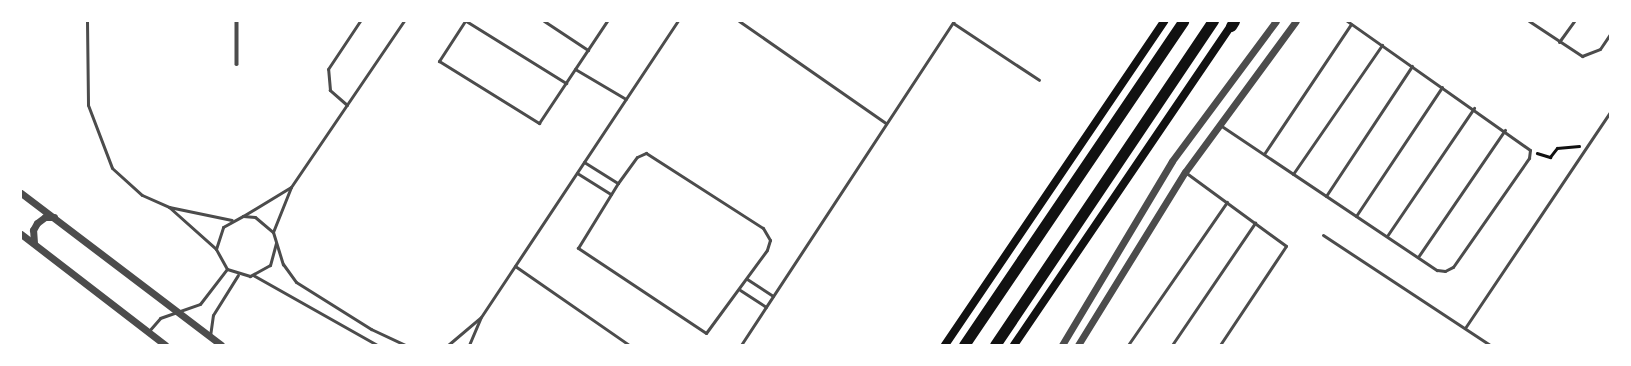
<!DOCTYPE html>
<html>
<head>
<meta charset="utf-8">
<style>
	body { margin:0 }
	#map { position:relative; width:1631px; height:366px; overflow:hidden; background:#fff; font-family:Manrope,sans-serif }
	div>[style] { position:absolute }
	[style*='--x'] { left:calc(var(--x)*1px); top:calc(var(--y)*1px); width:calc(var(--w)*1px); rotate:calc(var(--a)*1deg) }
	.path>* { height:2.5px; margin:-1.25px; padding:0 1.25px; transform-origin:1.25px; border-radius:1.25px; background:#111 }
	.service>* { height:3px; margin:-1.5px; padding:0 1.5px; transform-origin:1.5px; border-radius:1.5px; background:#4c4c4c }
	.pedestrian>* { height:3.5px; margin:-1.75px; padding:0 1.75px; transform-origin:1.75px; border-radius:1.75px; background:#4c4c4c }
	.tertiary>* { height:7px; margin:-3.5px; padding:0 3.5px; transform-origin:3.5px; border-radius:3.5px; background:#4c4c4c }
	.secondary>* { height:8px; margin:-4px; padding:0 4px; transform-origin:4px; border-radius:4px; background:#111 }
	.trunk>* { height:11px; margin:-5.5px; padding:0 5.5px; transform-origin:5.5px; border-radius:5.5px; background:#111 }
	span { translate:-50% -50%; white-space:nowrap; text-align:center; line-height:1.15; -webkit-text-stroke:3.5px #fff; paint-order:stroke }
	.frame { position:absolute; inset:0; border:22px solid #fff; pointer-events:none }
</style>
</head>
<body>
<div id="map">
	<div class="path">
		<div style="--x:1537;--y:153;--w:14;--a:17"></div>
		<div style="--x:1550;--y:157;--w:11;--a:-52"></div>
		<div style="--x:1557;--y:148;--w:22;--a:-5"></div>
	</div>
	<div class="service">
		<div style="--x:87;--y:21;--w:84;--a:89.3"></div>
		<div style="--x:88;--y:105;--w:67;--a:69.1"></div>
		<div style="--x:112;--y:168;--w:40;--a:42"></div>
		<div style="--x:142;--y:195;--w:30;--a:24"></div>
		<div style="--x:169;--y:207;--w:63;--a:41.8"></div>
		<div style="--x:465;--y:21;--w:48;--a:123"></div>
		<div style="--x:439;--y:61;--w:118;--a:31.8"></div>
		<div style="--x:539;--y:123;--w:123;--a:-56.3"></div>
		<div style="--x:466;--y:21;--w:118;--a:31.8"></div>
		<div style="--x:544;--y:21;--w:53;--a:33.4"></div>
		<div style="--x:739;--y:21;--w:179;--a:34.8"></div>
		<div style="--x:1529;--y:21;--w:64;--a:33.4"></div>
		<div style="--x:1582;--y:56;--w:19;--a:-21"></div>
		<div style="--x:1600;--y:49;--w:18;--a:-56"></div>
		<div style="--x:953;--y:23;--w:103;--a:33.5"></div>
		<div style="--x:1559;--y:42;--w:26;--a:-54"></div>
		<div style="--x:575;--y:69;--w:59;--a:30.5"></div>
		<div style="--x:347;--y:105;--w:23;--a:-139"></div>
		<div style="--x:330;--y:90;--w:21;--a:-95"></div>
		<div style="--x:328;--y:69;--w:58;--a:-56.3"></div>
		<div style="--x:1220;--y:125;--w:261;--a:33.8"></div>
		<div style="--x:1437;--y:270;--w:8;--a:7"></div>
		<div style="--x:1445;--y:271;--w:9;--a:-27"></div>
		<div style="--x:1453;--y:267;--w:133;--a:-55.1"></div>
		<div style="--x:1529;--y:158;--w:8;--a:-83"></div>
		<div style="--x:1530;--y:150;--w:224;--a:-144.8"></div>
		<div style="--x:646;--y:153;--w:139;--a:32.7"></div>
		<div style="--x:763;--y:228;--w:14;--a:60"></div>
		<div style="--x:770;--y:240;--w:10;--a:107"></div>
		<div style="--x:767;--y:250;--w:103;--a:126.3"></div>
		<div style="--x:706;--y:333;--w:154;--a:-146.4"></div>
		<div style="--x:578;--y:248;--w:76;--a:-58.4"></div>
		<div style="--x:618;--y:183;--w:32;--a:-54"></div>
		<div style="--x:637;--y:157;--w:10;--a:-24"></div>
		<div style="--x:1264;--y:154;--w:156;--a:-56.2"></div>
		<div style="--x:584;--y:162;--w:40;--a:32"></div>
		<div style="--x:1185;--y:172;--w:125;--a:36.2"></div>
		<div style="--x:1286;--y:246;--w:119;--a:123.7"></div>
		<div style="--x:577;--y:173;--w:40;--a:32"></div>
		<div style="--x:1293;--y:174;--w:157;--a:-55.4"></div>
		<div style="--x:1326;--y:196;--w:156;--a:-56.5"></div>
		<div style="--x:169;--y:207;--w:64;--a:11.7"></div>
		<div style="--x:243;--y:216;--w:56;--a:-31.1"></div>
		<div style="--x:1356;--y:216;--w:155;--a:-56.3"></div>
		<div style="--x:273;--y:232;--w:48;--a:-68.2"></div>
		<div style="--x:291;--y:187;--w:201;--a:-55.8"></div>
		<div style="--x:1323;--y:235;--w:200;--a:33.4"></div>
		<div style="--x:1387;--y:236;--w:155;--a:-55.8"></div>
		<div style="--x:276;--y:243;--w:23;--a:105"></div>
		<div style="--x:270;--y:265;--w:23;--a:151"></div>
		<div style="--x:250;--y:276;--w:24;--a:-163"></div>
		<div style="--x:227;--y:269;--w:23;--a:-119"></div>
		<div style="--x:216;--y:249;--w:23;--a:-72"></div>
		<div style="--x:223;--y:227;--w:23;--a:-29"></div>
		<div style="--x:243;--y:216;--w:12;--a:5"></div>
		<div style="--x:255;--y:217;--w:23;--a:40"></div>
		<div style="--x:273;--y:232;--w:34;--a:73"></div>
		<div style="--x:283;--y:264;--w:22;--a:54"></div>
		<div style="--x:296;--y:282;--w:89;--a:32.1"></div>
		<div style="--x:371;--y:329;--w:38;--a:25"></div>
		<div style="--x:1418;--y:257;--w:154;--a:-55.6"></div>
		<div style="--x:515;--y:266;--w:139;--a:34.7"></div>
		<div style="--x:253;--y:275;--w:142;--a:29.4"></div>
		<div style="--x:747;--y:279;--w:31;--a:33"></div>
		<div style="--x:740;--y:290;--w:31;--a:33"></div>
		<div style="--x:1465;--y:328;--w:260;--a:-56.1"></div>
		<div style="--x:148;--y:332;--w:18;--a:-49"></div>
		<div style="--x:160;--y:318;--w:42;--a:-19.3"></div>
		<div style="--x:200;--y:304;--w:44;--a:-52.4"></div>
		<div style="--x:210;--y:336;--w:21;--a:-82"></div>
		<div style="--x:213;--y:315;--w:47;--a:-58"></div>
		<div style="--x:448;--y:345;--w:42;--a:-40.2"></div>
		<div style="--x:469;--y:345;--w:30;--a:-67"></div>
		<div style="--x:481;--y:317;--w:356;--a:-56.4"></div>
		<div style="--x:741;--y:345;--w:388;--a:-56.7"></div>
		<div style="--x:1128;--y:345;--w:174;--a:-55.3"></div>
		<div style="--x:1172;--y:345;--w:148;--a:-55.8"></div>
	</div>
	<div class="pedestrian">
		<div style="--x:237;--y:21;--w:43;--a:90"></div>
	</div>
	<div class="tertiary">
		<div style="--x:21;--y:193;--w:251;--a:37.2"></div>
		<div style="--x:21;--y:234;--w:182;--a:37.6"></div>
		<div style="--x:34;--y:243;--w:13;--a:-94"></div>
		<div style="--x:33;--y:230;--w:8;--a:-60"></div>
		<div style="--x:37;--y:223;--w:10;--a:-37"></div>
		<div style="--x:45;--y:217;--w:9;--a:0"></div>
		<div style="--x:1062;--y:345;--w:214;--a:-59.1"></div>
		<div style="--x:1172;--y:161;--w:174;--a:-53.4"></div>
		<div style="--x:1078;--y:345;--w:203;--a:-58.3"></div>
		<div style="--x:1185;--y:172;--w:187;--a:-53.7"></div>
	</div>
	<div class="secondary">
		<div style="--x:945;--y:345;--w:391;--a:-55.9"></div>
		<div style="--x:1014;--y:345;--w:392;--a:-55.8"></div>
	</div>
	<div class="trunk">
		<div style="--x:1231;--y:26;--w:6;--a:-59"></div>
		<div style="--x:964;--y:345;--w:391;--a:-55.9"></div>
		<div style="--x:995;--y:345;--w:391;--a:-56.1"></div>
	</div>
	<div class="frame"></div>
</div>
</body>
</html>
